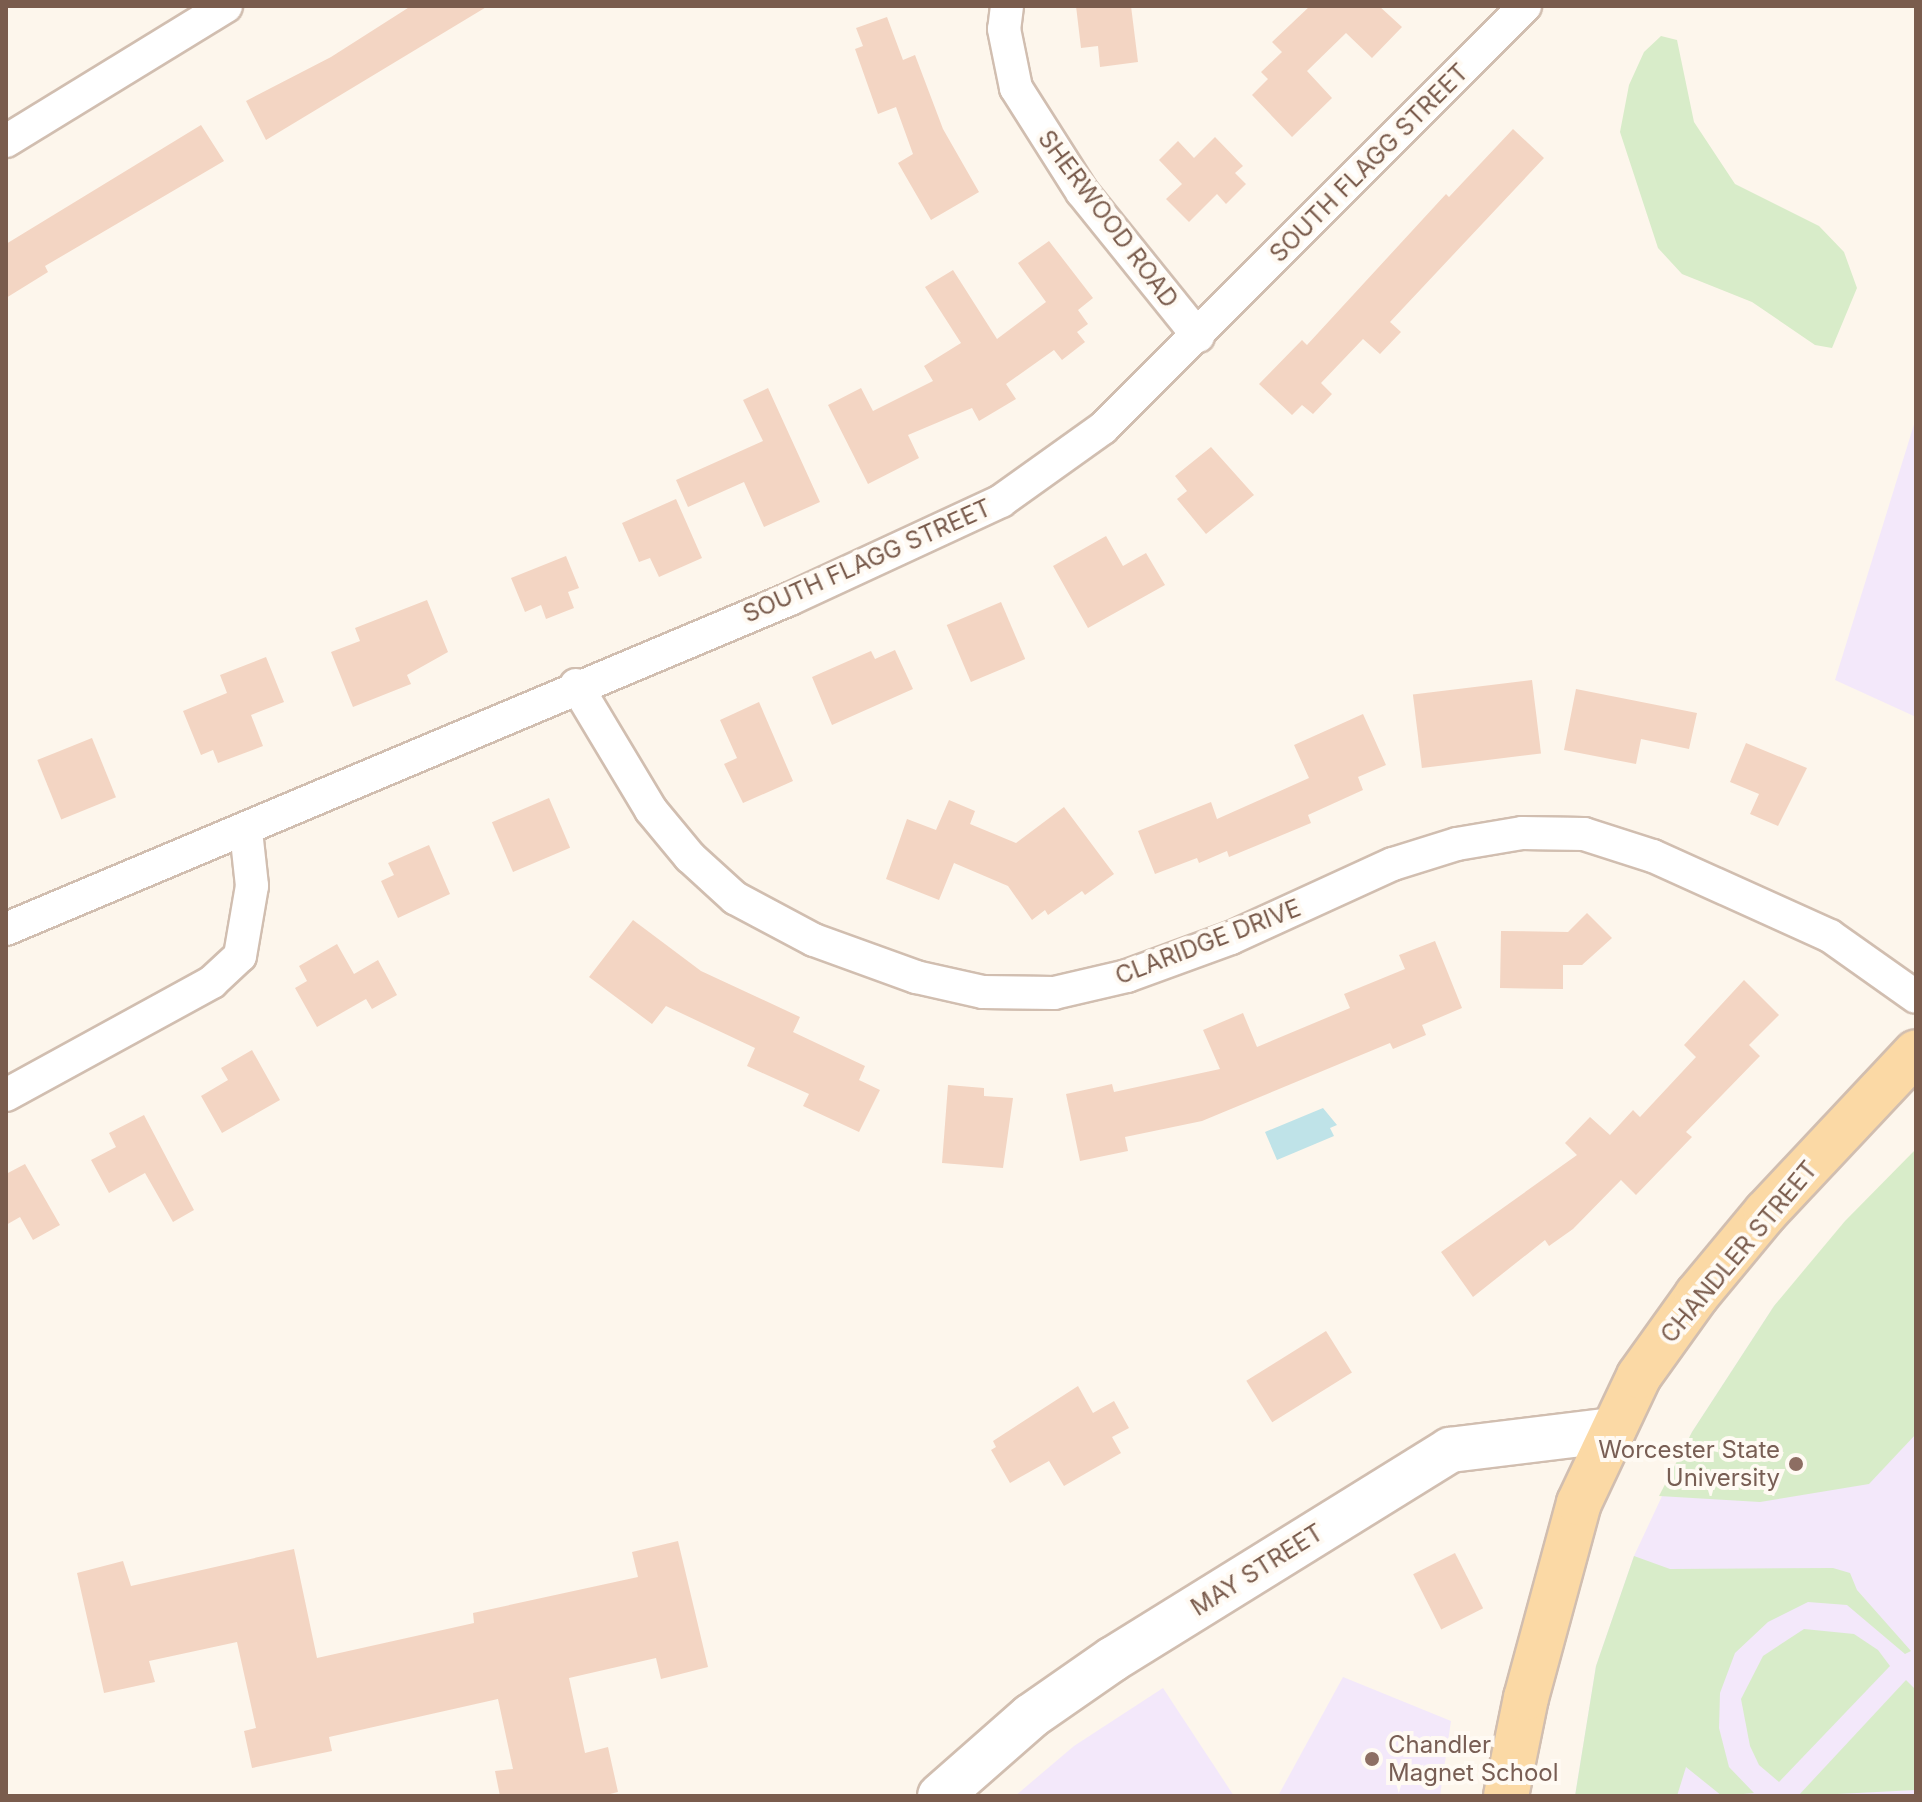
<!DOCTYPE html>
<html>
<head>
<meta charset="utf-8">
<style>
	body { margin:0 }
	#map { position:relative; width:1922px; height:1802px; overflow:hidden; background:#fdf6ec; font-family:Inter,sans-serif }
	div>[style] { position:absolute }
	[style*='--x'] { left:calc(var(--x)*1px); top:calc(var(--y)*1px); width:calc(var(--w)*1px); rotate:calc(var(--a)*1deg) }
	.education>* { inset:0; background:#f3e8fa }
	.green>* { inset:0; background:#d8ecc9 }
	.water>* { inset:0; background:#bfe3e8 }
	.building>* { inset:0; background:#f3d5c3; transform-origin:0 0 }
	.roads { filter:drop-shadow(2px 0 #d1beb0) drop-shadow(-2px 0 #d1beb0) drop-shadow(0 2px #d1beb0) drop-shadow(0 -2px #d1beb0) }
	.street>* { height:32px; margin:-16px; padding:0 16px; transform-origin:16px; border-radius:16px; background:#fff }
	.secondary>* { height:44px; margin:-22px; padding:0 22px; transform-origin:22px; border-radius:22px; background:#fff }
	.primary>* { height:44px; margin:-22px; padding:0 22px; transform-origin:22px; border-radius:22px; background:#fbd9a5 }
	.dots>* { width:22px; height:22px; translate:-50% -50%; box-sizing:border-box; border:4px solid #fffaf3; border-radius:50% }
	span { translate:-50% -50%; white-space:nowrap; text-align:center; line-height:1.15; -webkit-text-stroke:8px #fffaf3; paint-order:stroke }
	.street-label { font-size:24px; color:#7a5c4d }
	.education-label { font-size:24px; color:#785e54 }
	.right { translate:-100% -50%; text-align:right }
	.left { translate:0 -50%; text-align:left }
	.frame { position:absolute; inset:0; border:8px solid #7a5c4d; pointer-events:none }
</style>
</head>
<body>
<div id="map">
	<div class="education">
		<div style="clip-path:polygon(1916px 418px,1916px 717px,1835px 680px)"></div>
		<div style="clip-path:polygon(1916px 1150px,1916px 1796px,1575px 1796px,1596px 1666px,1634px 1556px,1692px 1432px,1774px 1306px)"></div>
		<div style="clip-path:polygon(1343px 1677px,1451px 1721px,1440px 1796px,1278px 1796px)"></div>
		<div style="clip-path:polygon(1163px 1688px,1234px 1796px,1015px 1796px,1074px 1746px)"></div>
	</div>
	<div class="green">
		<div style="clip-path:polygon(1661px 36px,1677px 40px,1694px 122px,1735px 184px,1819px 226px,1844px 252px,1857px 288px,1832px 348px,1815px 345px,1752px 302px,1682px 274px,1658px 248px,1620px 132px,1629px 85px,1644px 52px)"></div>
		<div style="clip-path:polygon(1916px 1149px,1916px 1434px,1869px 1484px,1760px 1502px,1659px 1496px,1692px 1432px,1774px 1306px,1845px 1221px)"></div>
		<div style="clip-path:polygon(1634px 1556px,1670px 1569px,1833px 1568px,1850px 1573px,1857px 1590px,1911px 1651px,1905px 1654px,1847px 1605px,1808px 1602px,1768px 1622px,1735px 1653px,1720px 1693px,1719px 1728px,1729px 1767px,1754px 1793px,1722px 1796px,1686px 1767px,1677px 1796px,1575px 1796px,1596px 1666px)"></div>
		<div style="clip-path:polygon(1804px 1629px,1854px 1634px,1878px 1650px,1890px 1666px,1779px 1782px,1759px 1765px,1750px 1746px,1741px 1699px,1763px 1656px)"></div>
		<div style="clip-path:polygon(1906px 1680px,1916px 1690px,1916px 1790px,1798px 1796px)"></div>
	</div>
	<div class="water">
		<div style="clip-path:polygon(1323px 1108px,1337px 1125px,1330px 1128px,1334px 1136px,1277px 1160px,1265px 1132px)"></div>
	</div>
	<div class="building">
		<div style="clip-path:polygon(411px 6px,488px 6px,266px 140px,246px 101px,331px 57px)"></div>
		<div style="clip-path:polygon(1076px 6px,1131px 6px,1138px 62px,1100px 67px,1098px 46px,1081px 48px)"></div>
		<div style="clip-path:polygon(1310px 6px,1379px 6px,1402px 27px,1372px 58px,1346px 33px,1307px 71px,1332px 98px,1292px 137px,1252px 95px,1268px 79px,1261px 72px,1282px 52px,1272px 42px)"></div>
		<div style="clip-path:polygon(887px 17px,903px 60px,915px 55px,943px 129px,979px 192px,931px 220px,898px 163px,913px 154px,896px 107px,878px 114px,855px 49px,863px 46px,856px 28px)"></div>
		<div style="clip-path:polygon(201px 125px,224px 161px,45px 266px,48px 272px,6px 298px,6px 244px)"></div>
		<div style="clip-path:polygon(1513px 129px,1544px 158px,1390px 322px,1401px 332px,1380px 354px,1363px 339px,1321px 383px,1332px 394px,1313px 414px,1302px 405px,1292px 415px,1259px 384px,1302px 340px,1307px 345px,1446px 194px,1449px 197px)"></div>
		<div style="clip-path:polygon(1215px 137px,1243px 166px,1235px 173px,1246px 184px,1226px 204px,1217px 194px,1189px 222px,1166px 199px,1182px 184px,1159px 160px,1178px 141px,1194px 158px)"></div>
		<div style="clip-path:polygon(1049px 241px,1093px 298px,1078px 310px,1088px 324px,1077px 332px,1085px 342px,1062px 360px,1054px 350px,1006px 384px,1016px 399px,979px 421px,972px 408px,908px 435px,919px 458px,868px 484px,828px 405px,861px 388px,873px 411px,933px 381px,924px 366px,961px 343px,925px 287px,953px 270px,997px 339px,1046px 302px,1018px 263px)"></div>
		<div style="clip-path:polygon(768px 388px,820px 502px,764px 527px,744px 482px,688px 507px,676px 480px,763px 441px,743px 400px)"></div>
		<div style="clip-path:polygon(1211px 447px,1254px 495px,1206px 534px,1177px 499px,1187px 491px,1175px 476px)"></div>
		<div style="clip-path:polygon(676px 499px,702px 558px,659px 577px,650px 558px,639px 562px,622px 523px)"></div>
		<div style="clip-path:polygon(1106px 536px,1123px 566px,1146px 553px,1165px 585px,1088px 628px,1053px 566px)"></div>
		<div style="clip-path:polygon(566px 556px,579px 588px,568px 592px,574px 608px,546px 619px,541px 605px,525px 612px,511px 578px)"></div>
		<div style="clip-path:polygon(427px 600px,448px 652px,407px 675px,411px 684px,353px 707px,331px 652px,360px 641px,355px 628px)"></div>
		<div style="left:1001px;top:602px;width:62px;height:59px;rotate:67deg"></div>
		<div style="clip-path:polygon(895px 650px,913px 689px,832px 725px,812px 677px,871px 651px,875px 659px)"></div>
		<div style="clip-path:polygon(266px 657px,284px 702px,251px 715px,263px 746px,218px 763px,213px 750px,201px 755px,183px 711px,227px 693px,220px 675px)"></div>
		<div style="left:1532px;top:680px;width:74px;height:120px;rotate:83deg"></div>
		<div style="clip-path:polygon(1576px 689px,1697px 713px,1689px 749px,1641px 739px,1636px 764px,1564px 750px)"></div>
		<div style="clip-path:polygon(759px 702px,793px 781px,743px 803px,724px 764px,737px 758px,720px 720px)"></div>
		<div style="clip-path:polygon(1363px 714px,1386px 765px,1358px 777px,1363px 790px,1308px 815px,1311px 823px,1275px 838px,1229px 857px,1227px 851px,1199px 863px,1197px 858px,1155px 874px,1138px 831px,1211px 802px,1217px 819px,1309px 778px,1294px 745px)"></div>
		<div style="left:92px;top:738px;width:64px;height:59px;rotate:68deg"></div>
		<div style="clip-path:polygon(1746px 743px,1807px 768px,1778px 826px,1750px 814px,1759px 794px,1730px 782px)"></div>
		<div style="left:549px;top:798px;width:54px;height:62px;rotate:67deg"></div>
		<div style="clip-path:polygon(949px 800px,975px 811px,970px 824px,1016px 843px,1064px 807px,1114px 874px,1085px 895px,1082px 891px,1048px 915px,1045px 910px,1032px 920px,1008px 886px,954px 863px,939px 900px,886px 879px,907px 819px,936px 830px)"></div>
		<div style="clip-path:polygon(429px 845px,450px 894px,398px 918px,381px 881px,394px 875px,388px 863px)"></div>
		<div style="clip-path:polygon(1587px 913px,1612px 938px,1582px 965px,1563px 965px,1563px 989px,1500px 988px,1501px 931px,1568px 932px)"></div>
		<div style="clip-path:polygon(633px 920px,701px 971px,800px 1017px,793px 1032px,865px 1066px,859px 1080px,880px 1090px,859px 1132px,803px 1106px,809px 1094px,747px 1066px,755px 1048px,666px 1006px,652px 1024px,589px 977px)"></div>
		<div style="clip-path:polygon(1435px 941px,1462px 1008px,1422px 1025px,1426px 1035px,1393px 1049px,1390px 1043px,1202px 1121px,1125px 1137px,1128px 1151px,1080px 1161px,1066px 1094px,1112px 1084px,1114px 1092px,1220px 1069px,1203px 1030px,1243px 1013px,1257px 1047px,1350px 1008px,1344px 994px,1405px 969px,1399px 955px)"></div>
		<div style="clip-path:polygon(337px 944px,354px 974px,378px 960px,397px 995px,372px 1009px,366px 999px,317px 1027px,295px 988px,307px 981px,299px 966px)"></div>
		<div style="clip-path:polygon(1744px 980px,1779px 1015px,1749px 1045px,1760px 1056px,1686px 1132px,1692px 1137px,1636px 1195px,1621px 1180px,1573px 1229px,1549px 1246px,1545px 1240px,1473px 1297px,1441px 1252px,1577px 1155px,1565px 1143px,1590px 1117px,1610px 1135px,1633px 1110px,1640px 1117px,1696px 1057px,1684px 1045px)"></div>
		<div style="clip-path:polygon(252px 1050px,280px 1100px,222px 1133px,201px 1096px,228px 1080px,221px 1068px)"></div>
		<div style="clip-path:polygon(948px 1085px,984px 1088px,984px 1096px,1013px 1098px,1003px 1168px,942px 1163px)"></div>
		<div style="clip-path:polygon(144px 1115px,194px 1210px,173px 1222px,145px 1173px,109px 1193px,91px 1160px,116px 1147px,109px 1133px)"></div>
		<div style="clip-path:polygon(25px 1164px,60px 1225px,33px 1240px,20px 1217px,6px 1225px,6px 1174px)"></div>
		<div style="left:1326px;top:1331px;width:49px;height:94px;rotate:58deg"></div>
		<div style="clip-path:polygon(1078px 1386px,1093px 1413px,1114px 1401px,1129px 1428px,1112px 1437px,1121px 1453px,1064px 1486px,1049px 1461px,1010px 1483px,991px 1450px,996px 1447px,993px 1441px)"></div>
		<div style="clip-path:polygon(678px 1541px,708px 1667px,661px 1679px,656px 1658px,569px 1678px,585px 1753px,608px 1747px,618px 1792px,602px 1796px,500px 1796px,495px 1771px,513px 1769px,498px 1699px,329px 1737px,332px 1751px,252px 1768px,244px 1731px,256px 1728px,237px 1642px,149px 1661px,155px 1682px,104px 1693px,77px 1573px,123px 1561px,131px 1586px,294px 1549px,317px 1658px,474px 1623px,473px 1613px,638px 1577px,632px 1552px)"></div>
		<div style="left:1455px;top:1553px;width:62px;height:47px;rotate:63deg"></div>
	</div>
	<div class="roads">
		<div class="street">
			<div style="--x:1007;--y:6;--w:23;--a:97"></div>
			<div style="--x:1004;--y:29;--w:60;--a:78.5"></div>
			<div style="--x:1016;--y:88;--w:123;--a:57.6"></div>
			<div style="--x:1082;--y:192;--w:185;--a:51.1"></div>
			<div style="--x:6;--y:141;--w:258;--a:-31.5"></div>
			<div style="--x:576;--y:685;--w:146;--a:59"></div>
			<div style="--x:651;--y:810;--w:61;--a:50.3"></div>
			<div style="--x:690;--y:857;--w:61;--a:42.3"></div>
			<div style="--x:735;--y:898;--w:89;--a:28"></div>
			<div style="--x:814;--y:940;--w:109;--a:19.9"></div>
			<div style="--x:916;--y:977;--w:69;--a:12.6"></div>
			<div style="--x:983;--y:992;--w:71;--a:0.8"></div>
			<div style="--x:1054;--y:993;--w:75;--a:-13.1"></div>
			<div style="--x:1127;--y:976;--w:111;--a:-20.1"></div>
			<div style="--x:1231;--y:938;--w:178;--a:-24.6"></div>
			<div style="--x:1393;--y:864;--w:67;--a:-17.4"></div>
			<div style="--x:1457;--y:844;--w:66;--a:-9.6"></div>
			<div style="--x:1522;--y:833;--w:62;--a:0.9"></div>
			<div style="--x:1584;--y:834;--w:72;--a:17.7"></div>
			<div style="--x:1653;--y:856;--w:194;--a:24.3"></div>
			<div style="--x:1830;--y:936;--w:105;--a:35.3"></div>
			<div style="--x:6;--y:929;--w:851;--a:-22.83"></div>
			<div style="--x:790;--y:599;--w:233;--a:-24.9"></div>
			<div style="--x:1001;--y:501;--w:125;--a:-35.6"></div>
			<div style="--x:1103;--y:428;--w:597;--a:-45"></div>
			<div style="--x:6;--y:1095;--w:235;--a:-28.7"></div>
			<div style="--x:212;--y:982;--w:38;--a:-43"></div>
			<div style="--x:240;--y:956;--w:71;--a:-80.3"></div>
			<div style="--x:252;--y:886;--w:55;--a:-96.2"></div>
		</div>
		<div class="secondary">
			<div style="--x:940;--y:1796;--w:121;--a:-41.3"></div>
			<div style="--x:1031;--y:1716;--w:100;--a:-34.8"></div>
			<div style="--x:1113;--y:1659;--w:397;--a:-31.8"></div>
			<div style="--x:1450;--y:1450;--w:164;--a:-7"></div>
		</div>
		<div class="primary">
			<div style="--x:1506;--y:1796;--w:100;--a:-78.5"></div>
			<div style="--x:1526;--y:1698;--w:202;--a:-74.8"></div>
			<div style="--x:1579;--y:1503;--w:140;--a:-64.7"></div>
			<div style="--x:1639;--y:1376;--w:100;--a:-54.4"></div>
			<div style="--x:1697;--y:1295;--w:108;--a:-50.3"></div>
			<div style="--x:1766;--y:1212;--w:219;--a:-46.8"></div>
		</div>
	</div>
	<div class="dots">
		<div style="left:1796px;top:1464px;background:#8d6e63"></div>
		<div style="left:1372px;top:1759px;background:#8d6e63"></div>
	</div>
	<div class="street-label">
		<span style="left:1369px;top:163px;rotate:-45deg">SOUTH FLAGG STREET</span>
		<span style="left:1108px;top:219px;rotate:53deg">SHERWOOD ROAD</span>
		<span style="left:867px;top:561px;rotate:-24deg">SOUTH FLAGG STREET</span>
		<span style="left:1208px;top:942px;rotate:-21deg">CLARIDGE DRIVE</span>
		<span style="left:1739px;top:1252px;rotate:-50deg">CHANDLER STREET</span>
		<span style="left:1257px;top:1570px;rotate:-32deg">MAY STREET</span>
	</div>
	<div class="education-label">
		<span class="right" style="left:1780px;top:1464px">Worcester State<br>University</span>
		<span class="left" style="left:1388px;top:1759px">Chandler<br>Magnet School</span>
	</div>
	<div class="frame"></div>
</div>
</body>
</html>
